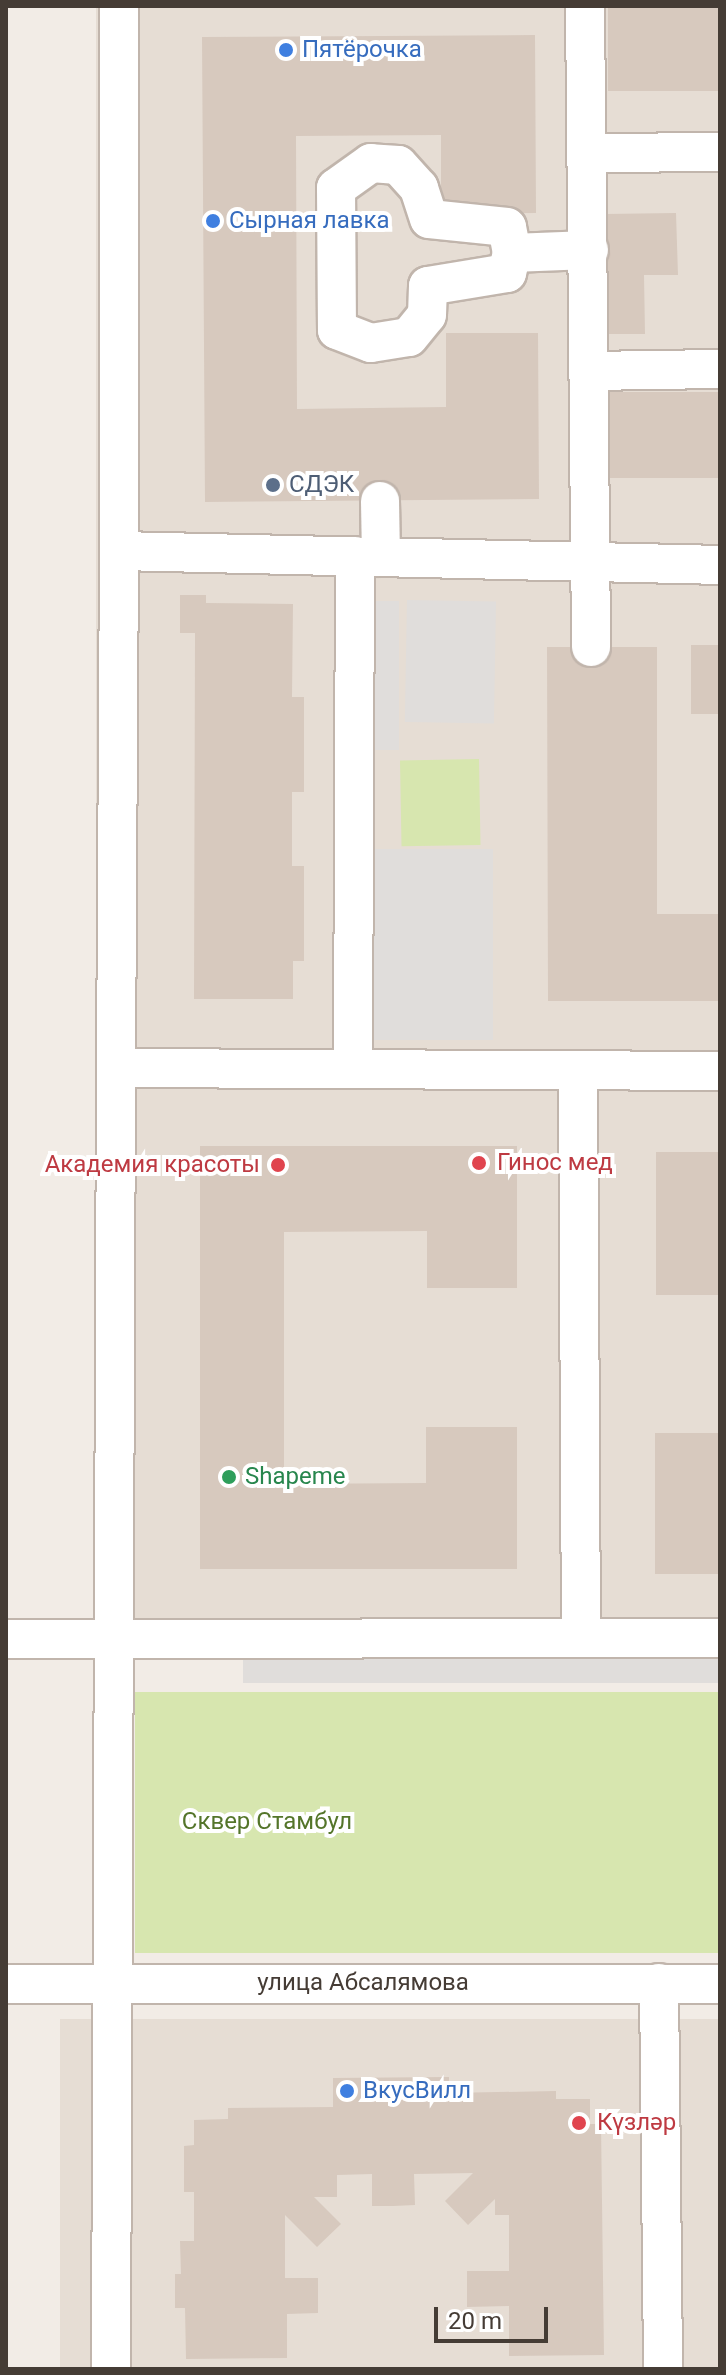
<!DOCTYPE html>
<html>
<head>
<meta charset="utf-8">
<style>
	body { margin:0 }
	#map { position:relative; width:726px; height:2375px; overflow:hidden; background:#f2ece6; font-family:Roboto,sans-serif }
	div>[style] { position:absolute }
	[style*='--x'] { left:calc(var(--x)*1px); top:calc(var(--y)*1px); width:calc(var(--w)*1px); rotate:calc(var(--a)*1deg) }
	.residential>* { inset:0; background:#e6ddd4; transform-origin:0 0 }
	.green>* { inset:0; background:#d7e6af; transform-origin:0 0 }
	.parking>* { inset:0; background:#e0dddb; transform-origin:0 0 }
	.building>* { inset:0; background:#d7c9be; transform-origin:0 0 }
	.roads { filter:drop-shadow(2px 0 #c1b5ac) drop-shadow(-2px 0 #c1b5ac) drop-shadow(0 2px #c1b5ac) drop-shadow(0 -2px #c1b5ac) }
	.minor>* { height:38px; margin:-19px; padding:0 19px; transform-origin:19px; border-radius:19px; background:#fff }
	.dots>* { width:22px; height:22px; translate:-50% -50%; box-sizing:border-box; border:4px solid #fff; border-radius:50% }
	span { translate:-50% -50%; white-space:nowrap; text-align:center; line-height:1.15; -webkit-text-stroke:8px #fff; paint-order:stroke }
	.shop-label { font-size:24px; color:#366cbe }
	.left { translate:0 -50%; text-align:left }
	.service-label { font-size:24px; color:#4e5e75 }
	.health-label { font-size:24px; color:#be3a42 }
	.right { translate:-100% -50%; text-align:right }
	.leisure-label { font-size:24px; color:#27864d }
	.park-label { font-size:24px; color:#54752a }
	.street-label { font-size:24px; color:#453c35 }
	.frame { position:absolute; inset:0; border:8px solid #453c35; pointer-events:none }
	.scale { position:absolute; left:434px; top:2307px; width:114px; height:36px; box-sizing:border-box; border:4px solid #453c35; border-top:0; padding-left:10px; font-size:24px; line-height:28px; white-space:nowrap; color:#453c35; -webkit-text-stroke:6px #fff; paint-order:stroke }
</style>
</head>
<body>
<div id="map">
	<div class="residential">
		<div style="left:96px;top:6px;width:624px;height:1613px"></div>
		<div style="left:60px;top:2019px;width:660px;height:350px"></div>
	</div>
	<div class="green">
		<div style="left:479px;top:759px;width:86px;height:79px;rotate:89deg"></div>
		<div style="left:135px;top:1692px;width:585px;height:261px"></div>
	</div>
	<div class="parking">
		<div style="left:407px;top:600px;width:89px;height:122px;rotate:1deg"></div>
		<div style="left:399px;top:601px;width:149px;height:31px;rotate:90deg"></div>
		<div style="left:367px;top:849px;width:126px;height:191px"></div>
		<div style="left:720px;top:1638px;width:45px;height:477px;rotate:90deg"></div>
	</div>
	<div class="building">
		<div style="left:608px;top:6px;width:112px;height:85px"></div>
		<div style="clip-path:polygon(535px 35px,536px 213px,441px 214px,441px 135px,296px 136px,297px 409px,446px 407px,446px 333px,538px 333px,539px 499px,205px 502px,202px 37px)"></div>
		<div style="clip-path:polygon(676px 213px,678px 275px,644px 275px,645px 334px,608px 334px,605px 214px)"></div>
		<div style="left:608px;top:392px;width:112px;height:86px"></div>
		<div style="clip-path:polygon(180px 595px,206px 595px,206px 603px,293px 604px,292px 697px,304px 697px,304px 792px,292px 792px,292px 866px,304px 866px,304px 961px,293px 961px,293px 999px,194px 999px,195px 633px,180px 633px)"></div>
		<div style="left:691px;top:645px;width:29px;height:69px"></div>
		<div style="clip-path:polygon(547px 647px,657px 647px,657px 914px,720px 914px,720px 1001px,548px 1001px)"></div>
		<div style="clip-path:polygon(200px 1146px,517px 1146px,517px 1288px,427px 1288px,427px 1231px,284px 1232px,284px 1484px,426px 1483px,426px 1427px,517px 1427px,517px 1569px,200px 1569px)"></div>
		<div style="left:656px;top:1152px;width:64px;height:143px"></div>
		<div style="left:655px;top:1433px;width:65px;height:141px"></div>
		<div style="clip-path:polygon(449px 2077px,449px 2093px,556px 2091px,556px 2099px,590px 2099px,590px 2124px,601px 2124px,604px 2355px,509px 2356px,509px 2306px,467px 2307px,467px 2271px,509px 2271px,509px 2215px,495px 2215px,495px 2199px,468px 2225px,445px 2201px,473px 2173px,414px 2174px,415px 2205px,393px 2206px,372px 2206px,372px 2174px,337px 2175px,337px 2197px,314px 2197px,341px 2224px,317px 2247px,285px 2215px,285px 2278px,318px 2278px,318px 2313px,287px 2314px,287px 2358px,186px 2359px,185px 2308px,175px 2308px,175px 2274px,181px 2274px,180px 2241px,194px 2241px,194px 2192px,184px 2192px,184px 2146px,194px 2145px,194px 2120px,228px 2119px,228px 2108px,333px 2107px,333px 2078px)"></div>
	</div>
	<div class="roads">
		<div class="minor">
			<div style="--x:119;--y:6;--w:545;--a:90"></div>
			<div style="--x:119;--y:551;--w:601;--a:1.33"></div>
			<div style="--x:585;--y:6;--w:641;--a:89.46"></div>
			<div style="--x:588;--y:153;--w:132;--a:-0.4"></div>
			<div style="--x:512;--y:253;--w:26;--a:-101"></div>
			<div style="--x:507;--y:227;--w:78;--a:-174.1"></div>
			<div style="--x:429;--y:219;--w:33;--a:-108"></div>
			<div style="--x:419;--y:188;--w:31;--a:-132"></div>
			<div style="--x:398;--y:165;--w:27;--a:-176"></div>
			<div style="--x:371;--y:163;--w:43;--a:144.5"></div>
			<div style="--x:336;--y:188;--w:142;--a:89.6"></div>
			<div style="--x:337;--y:330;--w:36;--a:21"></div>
			<div style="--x:371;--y:343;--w:38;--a:-9"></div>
			<div style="--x:409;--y:337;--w:28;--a:-51"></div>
			<div style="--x:427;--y:315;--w:29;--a:-88"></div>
			<div style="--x:428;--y:286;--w:80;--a:-9.3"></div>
			<div style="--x:507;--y:273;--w:21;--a:-76"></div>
			<div style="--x:512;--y:253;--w:77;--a:-2.2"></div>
			<div style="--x:590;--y:371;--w:130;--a:-0.9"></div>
			<div style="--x:380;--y:501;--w:56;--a:89"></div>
			<div style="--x:116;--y:1068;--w:517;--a:-89.67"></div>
			<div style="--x:353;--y:1069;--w:513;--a:-89.78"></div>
			<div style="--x:578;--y:1070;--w:568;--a:89.7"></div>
			<div style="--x:6;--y:1639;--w:714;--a:-0.08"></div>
			<div style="--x:659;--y:1983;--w:386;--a:89.4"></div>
			<div style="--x:6;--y:1984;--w:714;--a:0"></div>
			<div style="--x:111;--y:2369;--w:1301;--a:-89.78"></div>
			<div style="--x:116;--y:1068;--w:604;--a:0.28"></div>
		</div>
	</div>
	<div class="dots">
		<div style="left:286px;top:50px;background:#3f7fe0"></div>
		<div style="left:213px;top:221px;background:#3f7fe0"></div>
		<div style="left:273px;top:485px;background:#5c6f8a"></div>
		<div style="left:479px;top:1163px;background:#e0444e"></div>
		<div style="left:278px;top:1165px;background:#e0444e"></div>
		<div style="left:229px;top:1477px;background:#2e9e5b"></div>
		<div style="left:347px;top:2091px;background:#3f7fe0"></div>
		<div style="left:579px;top:2123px;background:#e0444e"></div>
	</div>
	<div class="shop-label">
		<span class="left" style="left:302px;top:50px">Пятёрочка</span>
		<span class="left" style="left:229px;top:221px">Сырная лавка</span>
		<span class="left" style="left:363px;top:2091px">ВкусВилл</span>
	</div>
	<div class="service-label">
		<span class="left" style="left:289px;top:485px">СДЭК</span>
	</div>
	<div class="health-label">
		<span class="left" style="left:497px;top:1163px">Гинос мед</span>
		<span class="right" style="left:260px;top:1165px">Академия красоты</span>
		<span class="left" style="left:597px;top:2123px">Күзләр</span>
	</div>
	<div class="leisure-label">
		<span class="left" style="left:245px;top:1477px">Shapeme</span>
	</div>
	<div class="park-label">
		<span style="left:267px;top:1822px">Сквер Стамбул</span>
	</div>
	<div class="street-label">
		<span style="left:363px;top:1983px">улица Абсалямова</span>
	</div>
	<div class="frame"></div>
	<div class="scale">20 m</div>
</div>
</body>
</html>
